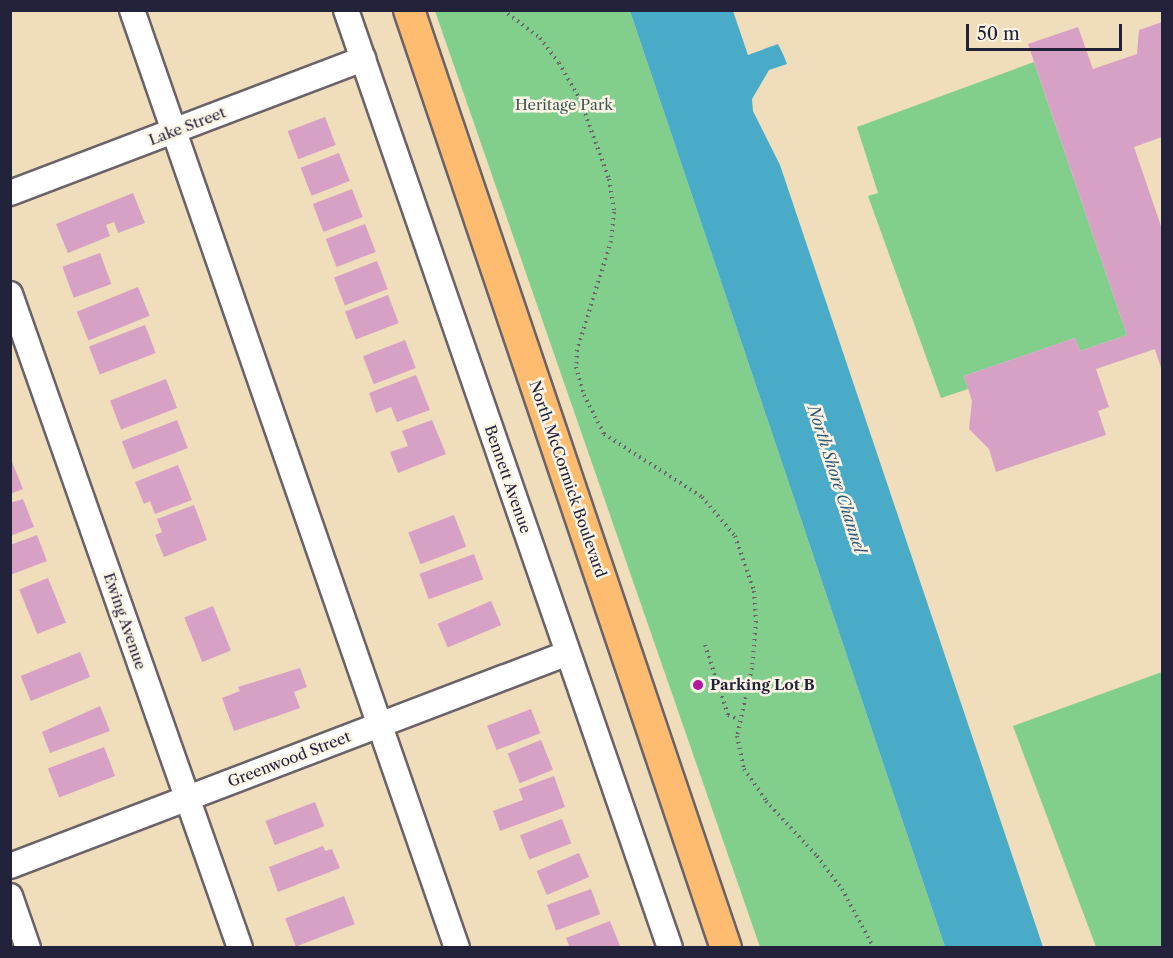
<!DOCTYPE html>
<html>
<head>
<meta charset="utf-8">
<style>
	body { margin:0 }
	#map { position:relative; width:1173px; height:958px; overflow:hidden; background:#efddbb; font-family:"Libre Caslon Text",serif }
	div>[style] { position:absolute }
	[style*='--x'] { left:calc(var(--x)*1px); top:calc(var(--y)*1px); width:calc(var(--w)*1px); rotate:calc(var(--a)*1deg) }
	.green>* { inset:0; background:#81ce8d }
	.water>* { inset:0; background:#49abc8 }
	.building>* { inset:0; background:#d7a1c6; transform-origin:0 0 }
	.path>* { height:4px; margin-top:-2px; transform-origin:0; background:repeating-linear-gradient(90deg,#6a6368 0 1.5px,transparent 0 6px) }
	.roads { filter:drop-shadow(2px 0 #6a6368) drop-shadow(-2px 0 #6a6368) drop-shadow(0 2px #6a6368) drop-shadow(0 -2px #6a6368) }
	.minor>* { height:24px; margin:-12px; padding:0 12px; transform-origin:12px; border-radius:12px; background:#fff }
	.major>* { height:30px; margin:-15px; padding:0 15px; transform-origin:15px; border-radius:15px; background:#fdbc70 }
	.dots>* { width:16px; height:16px; translate:-50% -50%; box-sizing:border-box; border:3px solid #fcf5e5; border-radius:50% }
	span { translate:-50% -50%; white-space:nowrap; text-align:center; line-height:1.15; -webkit-text-stroke:5px #fcf5e5; paint-order:stroke }
	.park-label { font-size:15px; color:#3e5654 }
	.street-label { font-size:15px; color:#22223b }
	.poi-label { font-size:15px; color:#22223b; font-weight:700 }
	.left { translate:0 -50%; text-align:left }
	.water-label { font-size:16px; color:#325973; font-style:italic }
	.frame { position:absolute; inset:0; border:12px solid #22223b; pointer-events:none }
	.scale { position:absolute; left:966px; top:24px; width:156px; height:27px; box-sizing:border-box; border:3px solid #22223b; border-top:0; padding-left:8px; font-size:18px; line-height:21px; white-space:nowrap; color:#22223b; -webkit-text-stroke:4px #fcf5e5; paint-order:stroke }
</style>
</head>
<body>
<div id="map">
	<div class="green">
		<div style="clip-path:polygon(435px 11px,630px 11px,945px 947px,760px 947px)"></div>
		<div style="clip-path:polygon(1034px 62px,1127px 335px,1080px 351px,1075px 338px,964px 376px,968px 389px,941px 398px,868px 196px,878px 193px,857px 127px)"></div>
		<div style="clip-path:polygon(1162px 672px,1162px 947px,1096px 947px,1013px 726px)"></div>
	</div>
	<div class="water">
		<div style="clip-path:polygon(630px 11px,733px 11px,748px 55px,778px 44px,783px 54px,787px 64px,769px 70px,752px 99px,753px 111px,780px 165px,1043px 947px,945px 947px)"></div>
	</div>
	<div class="building">
		<div style="clip-path:polygon(1162px 22px,1162px 137px,1134px 147px,1162px 229px,1162px 371px,1155px 349px,1096px 369px,1109px 407px,1098px 411px,1106px 435px,996px 472px,989px 449px,969px 429px,972px 401px,964px 376px,1075px 338px,1080px 351px,1127px 335px,1028px 44px,1078px 27px,1093px 69px,1137px 54px,1139px 30px)"></div>
		<div style="left:325px;top:117px;width:30px;height:40px;rotate:69deg"></div>
		<div style="left:339px;top:153px;width:30px;height:41px;rotate:69deg"></div>
		<div style="left:352px;top:189px;width:30px;height:42px;rotate:69deg"></div>
		<div style="clip-path:polygon(133px 193px,145px 223px,118px 233px,114px 222px,106px 225px,110px 236px,68px 253px,56px 224px)"></div>
		<div style="left:365px;top:224px;width:30px;height:42px;rotate:69deg"></div>
		<div style="left:100px;top:253px;width:33px;height:40px;rotate:70deg"></div>
		<div style="left:377px;top:261px;width:30px;height:46px;rotate:69deg"></div>
		<div style="left:138px;top:287px;width:31px;height:66px;rotate:68deg"></div>
		<div style="left:388px;top:295px;width:30px;height:46px;rotate:69deg"></div>
		<div style="left:145px;top:325px;width:30px;height:60px;rotate:69deg"></div>
		<div style="left:405px;top:340px;width:30px;height:45px;rotate:69deg"></div>
		<div style="clip-path:polygon(416px 375px,430px 410px,397px 422px,391px 407px,376px 413px,369px 393px)"></div>
		<div style="left:166px;top:379px;width:31px;height:60px;rotate:69deg"></div>
		<div style="left:177px;top:420px;width:30px;height:59px;rotate:69deg"></div>
		<div style="clip-path:polygon(432px 420px,446px 454px,398px 473px,390px 452px,408px 446px,402px 431px)"></div>
		<div style="clip-path:polygon(10px 457px,23px 489px,10px 494px)"></div>
		<div style="clip-path:polygon(178px 465px,192px 500px,155px 514px,150px 501px,144px 504px,135px 482px)"></div>
		<div style="clip-path:polygon(23px 499px,34px 527px,10px 536px,10px 503px)"></div>
		<div style="clip-path:polygon(194px 505px,207px 540px,164px 557px,155px 535px,162px 532px,157px 519px)"></div>
		<div style="left:454px;top:515px;width:34px;height:49px;rotate:69deg"></div>
		<div style="clip-path:polygon(37px 535px,47px 561px,10px 575px,10px 545px)"></div>
		<div style="left:474px;top:554px;width:27px;height:58px;rotate:70deg"></div>
		<div style="left:48px;top:578px;width:48px;height:31px;rotate:68deg"></div>
		<div style="left:491px;top:601px;width:26px;height:58px;rotate:67deg"></div>
		<div style="left:213px;top:606px;width:48px;height:31px;rotate:68deg"></div>
		<div style="left:80px;top:652px;width:27px;height:64px;rotate:68deg"></div>
		<div style="clip-path:polygon(300px 668px,307px 687px,294px 692px,300px 708px,234px 731px,222px 698px,240px 691px,238px 687px)"></div>
		<div style="clip-path:polygon(100px 706px,110px 731px,50px 753px,42px 732px)"></div>
		<div style="left:531px;top:709px;width:26px;height:47px;rotate:69deg"></div>
		<div style="left:541px;top:740px;width:32px;height:36px;rotate:68deg"></div>
		<div style="left:104px;top:747px;width:31px;height:60px;rotate:69deg"></div>
		<div style="clip-path:polygon(554px 776px,565px 807px,500px 831px,493px 811px,523px 800px,519px 789px)"></div>
		<div style="left:315px;top:802px;width:26px;height:53px;rotate:69deg"></div>
		<div style="left:562px;top:819px;width:26px;height:45px;rotate:69deg"></div>
		<div style="clip-path:polygon(323px 846px,325px 851px,332px 849px,340px 868px,278px 892px,269px 867px)"></div>
		<div style="left:579px;top:853px;width:26px;height:46px;rotate:67deg"></div>
		<div style="left:591px;top:889px;width:27px;height:47px;rotate:70deg"></div>
		<div style="left:344px;top:896px;width:30px;height:63px;rotate:69deg"></div>
		<div style="clip-path:polygon(610px 921px,620px 946px,570px 948px,566px 938px)"></div>
	</div>
	<div class="path">
		<div style="--x:503;--y:10;--w:46;--a:37.1"></div>
		<div style="--x:540;--y:38;--w:31;--a:53"></div>
		<div style="--x:559;--y:63;--w:39;--a:60"></div>
		<div style="--x:579;--y:97;--w:87;--a:69.9"></div>
		<div style="--x:609;--y:179;--w:33;--a:81"></div>
		<div style="--x:614;--y:212;--w:29;--a:96"></div>
		<div style="--x:611;--y:241;--w:114;--a:107.3"></div>
		<div style="--x:577;--y:350;--w:17;--a:93"></div>
		<div style="--x:576;--y:367;--w:29;--a:74"></div>
		<div style="--x:584;--y:395;--w:44;--a:62.9"></div>
		<div style="--x:604;--y:434;--w:117;--a:32.7"></div>
		<div style="--x:702;--y:497;--w:51;--a:49.8"></div>
		<div style="--x:735;--y:536;--w:58;--a:70.9"></div>
		<div style="--x:754;--y:591;--w:30;--a:86"></div>
		<div style="--x:756;--y:621;--w:47;--a:94.9"></div>
		<div style="--x:752;--y:668;--w:70;--a:102.4"></div>
		<div style="--x:737;--y:736;--w:34;--a:78"></div>
		<div style="--x:744;--y:769;--w:39;--a:55"></div>
		<div style="--x:766;--y:801;--w:75;--a:47.2"></div>
		<div style="--x:817;--y:856;--w:41;--a:52.9"></div>
		<div style="--x:842;--y:889;--w:67;--a:61.5"></div>
		<div style="--x:705;--y:645;--w:74;--a:71.8"></div>
		<div style="--x:728;--y:715;--w:12;--a:24"></div>
	</div>
	<div class="roads">
		<div class="minor">
			<div style="--x:132;--y:10;--w:993;--a:70.89"></div>
			<div style="--x:346;--y:10;--w:992;--a:70.94"></div>
			<div style="--x:10;--y:193;--w:378;--a:-20.8"></div>
			<div style="--x:10;--y:294;--w:693;--a:70.62"></div>
			<div style="--x:10;--y:866;--w:597;--a:-20.89"></div>
			<div style="--x:10;--y:896;--w:55;--a:70.9"></div>
		</div>
		<div class="major">
			<div style="--x:409;--y:10;--w:990;--a:71.33"></div>
		</div>
	</div>
	<div class="dots">
		<div style="left:698px;top:685px;background:#b5179e"></div>
	</div>
	<div class="park-label">
		<span style="left:564px;top:105px">Heritage Park</span>
	</div>
	<div class="street-label">
		<span style="left:187px;top:126px;rotate:-21deg">Lake Street</span>
		<span style="left:508px;top:479px;rotate:71deg">Bennett Avenue</span>
		<span style="left:568px;top:479px;rotate:71deg">North McCormick Boulevard</span>
		<span style="left:125px;top:621px;rotate:71deg">Ewing Avenue</span>
		<span style="left:289px;top:759px;rotate:-21deg">Greenwood Street</span>
	</div>
	<div class="poi-label">
		<span class="left" style="left:710px;top:685px">Parking Lot B</span>
	</div>
	<div class="water-label">
		<span style="left:837px;top:479px;rotate:72deg">North Shore Channel</span>
	</div>
	<div class="frame"></div>
	<div class="scale">50 m</div>
</div>
</body>
</html>
